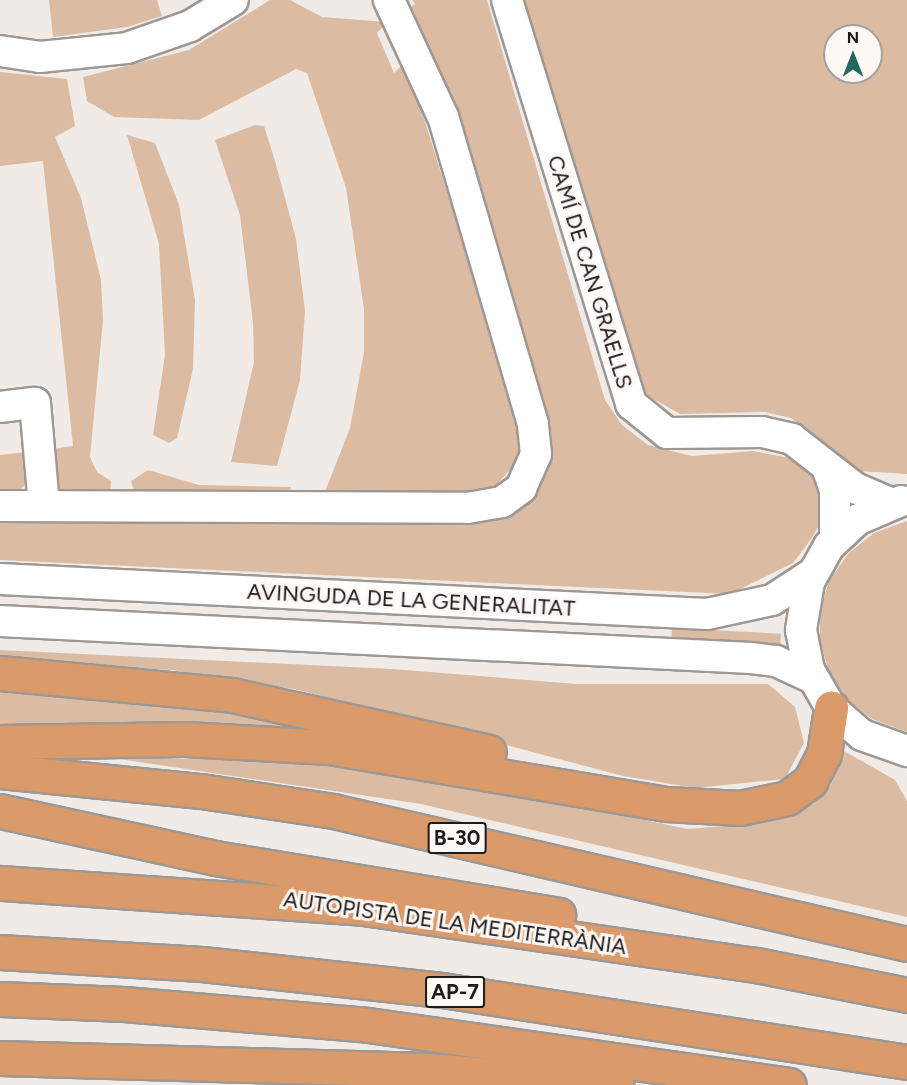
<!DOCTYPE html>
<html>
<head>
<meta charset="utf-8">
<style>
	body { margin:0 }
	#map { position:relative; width:907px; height:1085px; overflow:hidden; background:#f0ebe7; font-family:Figtree,sans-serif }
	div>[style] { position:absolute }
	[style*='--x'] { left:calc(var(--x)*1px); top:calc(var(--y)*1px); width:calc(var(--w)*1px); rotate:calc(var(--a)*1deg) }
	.green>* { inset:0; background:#dcbba3; transform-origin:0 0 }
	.roads { filter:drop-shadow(2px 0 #9d9894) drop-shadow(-2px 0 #9d9894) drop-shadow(0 2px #9d9894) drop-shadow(0 -2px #9d9894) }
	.minor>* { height:30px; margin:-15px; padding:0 15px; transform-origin:15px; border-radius:15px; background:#fff }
	.highway>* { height:33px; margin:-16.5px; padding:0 16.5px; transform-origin:16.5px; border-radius:16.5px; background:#db9a6a }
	span { translate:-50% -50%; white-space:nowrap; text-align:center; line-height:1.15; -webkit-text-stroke:6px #fef8f4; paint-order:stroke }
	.shield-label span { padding:2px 4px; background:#fef8f4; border:2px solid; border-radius:4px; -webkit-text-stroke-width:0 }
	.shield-label { font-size:21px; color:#1d1b1a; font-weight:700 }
	.street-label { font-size:22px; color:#1d1b1a }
	.north { position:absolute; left:823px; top:24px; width:60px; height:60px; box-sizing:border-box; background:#fef8f4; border:2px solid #a4a09d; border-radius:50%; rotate:0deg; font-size:16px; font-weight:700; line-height:24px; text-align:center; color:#1d1b1a }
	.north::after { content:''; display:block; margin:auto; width:21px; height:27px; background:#22695f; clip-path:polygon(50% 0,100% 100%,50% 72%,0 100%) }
</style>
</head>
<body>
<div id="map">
	<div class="green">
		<div style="clip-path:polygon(49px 0,157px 0,162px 16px,127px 27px,53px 37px)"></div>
		<div style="clip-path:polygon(270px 0,290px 0,322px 17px,387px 22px,377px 33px,394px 73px,406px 61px,518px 419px,522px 450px,517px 462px,489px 493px,324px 494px,350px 428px,364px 352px,364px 309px,346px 188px,307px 73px,296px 69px,199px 120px,114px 117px,87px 101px,83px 77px,189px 50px)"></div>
		<div style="clip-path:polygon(412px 0,487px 0,605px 400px,622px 425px,648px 445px,692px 456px,753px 451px,795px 459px,815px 474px,826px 512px,812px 538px,793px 563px,730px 594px,0 560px,0 518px,512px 513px,533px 500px,548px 459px,458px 134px,435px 62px,408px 10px,415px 4px)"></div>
		<div style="clip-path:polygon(evenodd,520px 0,907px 0,907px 474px,858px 471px,791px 418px,765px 412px,680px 414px,643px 393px,520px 0,835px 36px,871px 36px,871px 72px,835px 72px,835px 36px)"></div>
		<div style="clip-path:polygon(0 72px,67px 79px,75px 126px,55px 137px,81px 198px,101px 280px,103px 320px,90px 457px,97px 472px,111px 481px,110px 493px,57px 491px,47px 450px,73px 446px,43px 161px,0 166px)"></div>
		<div style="clip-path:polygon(255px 125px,264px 126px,275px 161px,296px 239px,305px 311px,300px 380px,277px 466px,231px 462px,254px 362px,253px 323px,240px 215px,215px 140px)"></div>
		<div style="clip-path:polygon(127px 135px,155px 143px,179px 205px,195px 300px,193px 369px,177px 438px,169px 443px,153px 435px,165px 355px,159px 244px)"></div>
		<div style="clip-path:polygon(26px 452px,31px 480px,19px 490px,0 493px,0 455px)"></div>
		<div style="clip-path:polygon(148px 470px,199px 485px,291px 487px,289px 494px,135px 494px,131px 481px)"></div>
		<div style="clip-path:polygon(907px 521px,907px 732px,872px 719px,847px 699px,829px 672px,820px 641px,820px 609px,830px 579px,849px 553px,874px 533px)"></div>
		<div style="left:672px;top:628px;width:109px;height:17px;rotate:3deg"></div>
		<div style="clip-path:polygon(0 650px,392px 669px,577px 684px,768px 684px,795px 707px,804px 743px,785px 779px,695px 788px,623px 776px,294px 689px,172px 670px,0 662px)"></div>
		<div style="clip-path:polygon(0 687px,175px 699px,348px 733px,0 728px)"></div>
		<div style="clip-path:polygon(844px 751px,895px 780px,907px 801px,907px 917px,421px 804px,119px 759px,292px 759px,429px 774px,687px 829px,752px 824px,814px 804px,831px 785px)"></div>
	</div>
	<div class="roads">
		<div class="minor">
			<div style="--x:507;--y:0;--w:423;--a:72.9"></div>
			<div style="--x:631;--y:404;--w:46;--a:38.9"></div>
			<div style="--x:667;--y:433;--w:95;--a:-0.6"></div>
			<div style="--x:762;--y:432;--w:31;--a:13"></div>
			<div style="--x:792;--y:439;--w:80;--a:37.9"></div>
			<div style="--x:855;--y:488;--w:40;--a:23.4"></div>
			<div style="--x:0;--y:51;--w:40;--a:8.5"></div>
			<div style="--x:40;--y:57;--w:87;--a:-5.9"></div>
			<div style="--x:127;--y:48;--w:67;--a:-19.2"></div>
			<div style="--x:190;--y:26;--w:50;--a:-31.2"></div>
			<div style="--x:0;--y:407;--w:35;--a:-7"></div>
			<div style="--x:35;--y:403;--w:103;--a:85"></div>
			<div style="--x:827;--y:467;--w:24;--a:71"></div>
			<div style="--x:835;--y:490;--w:49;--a:90"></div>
			<div style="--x:901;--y:501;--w:48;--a:156.6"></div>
			<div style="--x:857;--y:520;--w:38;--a:137"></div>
			<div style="--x:829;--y:546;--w:41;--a:119.1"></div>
			<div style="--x:809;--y:582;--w:49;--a:99.5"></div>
			<div style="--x:801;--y:630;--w:41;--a:78.7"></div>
			<div style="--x:809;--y:670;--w:44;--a:59.9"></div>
			<div style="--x:831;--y:708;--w:41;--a:41.1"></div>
			<div style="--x:862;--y:735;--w:48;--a:19.6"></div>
			<div style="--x:0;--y:506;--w:468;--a:0.2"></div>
			<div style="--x:468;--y:508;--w:35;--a:-10"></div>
			<div style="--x:502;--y:502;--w:24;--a:-36"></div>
			<div style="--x:521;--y:488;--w:37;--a:-66"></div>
			<div style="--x:536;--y:454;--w:30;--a:-96"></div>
			<div style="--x:533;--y:424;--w:320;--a:-106.3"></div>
			<div style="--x:443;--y:117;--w:129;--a:-114.8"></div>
			<div style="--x:0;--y:579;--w:708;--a:2.83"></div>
			<div style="--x:707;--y:614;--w:66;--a:-12.2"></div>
			<div style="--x:772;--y:600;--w:48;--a:-33"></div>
			<div style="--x:0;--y:621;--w:752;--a:2.82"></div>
			<div style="--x:751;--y:658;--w:25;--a:7"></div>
			<div style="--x:776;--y:661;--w:40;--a:25"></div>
		</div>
		<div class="highway">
			<div style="--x:0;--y:673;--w:233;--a:5.4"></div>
			<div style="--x:232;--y:695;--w:263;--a:12.5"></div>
			<div style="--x:0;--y:742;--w:185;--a:-0.9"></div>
			<div style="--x:185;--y:739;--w:144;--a:3.2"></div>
			<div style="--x:329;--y:747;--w:342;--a:9.6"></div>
			<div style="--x:666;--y:804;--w:74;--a:3.1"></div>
			<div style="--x:740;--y:808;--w:48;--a:-12"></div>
			<div style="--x:787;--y:798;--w:29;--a:-36"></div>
			<div style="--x:810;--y:781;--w:30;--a:-63"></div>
			<div style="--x:824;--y:754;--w:47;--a:-81.3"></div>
			<div style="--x:0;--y:771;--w:202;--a:5.7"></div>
			<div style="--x:201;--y:791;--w:134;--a:8.6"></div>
			<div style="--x:333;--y:811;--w:589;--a:13.05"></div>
			<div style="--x:0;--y:811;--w:220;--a:12.3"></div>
			<div style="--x:215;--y:858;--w:348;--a:9.4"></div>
			<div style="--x:0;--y:883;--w:365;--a:3.9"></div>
			<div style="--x:364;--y:908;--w:396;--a:8.3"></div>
			<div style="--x:756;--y:965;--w:154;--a:11.2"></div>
			<div style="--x:0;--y:952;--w:202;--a:3.4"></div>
			<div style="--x:202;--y:964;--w:241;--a:6.2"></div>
			<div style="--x:442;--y:990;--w:471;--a:8.8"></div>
			<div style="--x:0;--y:999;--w:124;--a:2.3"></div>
			<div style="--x:124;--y:1004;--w:245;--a:4.9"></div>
			<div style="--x:368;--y:1025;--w:425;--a:8.1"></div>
			<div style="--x:0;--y:1058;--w:428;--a:1.6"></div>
			<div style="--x:428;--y:1070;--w:189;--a:4.6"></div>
		</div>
	</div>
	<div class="shield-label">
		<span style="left:457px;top:838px">B-30</span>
		<span style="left:455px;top:992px">AP-7</span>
	</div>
	<div class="street-label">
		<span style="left:590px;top:272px;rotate:73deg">CAMÍ DE CAN GRAELLS</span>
		<span style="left:411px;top:600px;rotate:3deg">AVINGUDA DE LA GENERALITAT</span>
		<span style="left:455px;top:923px;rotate:8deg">AUTOPISTA DE LA MEDITERRÀNIA</span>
	</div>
	<div class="north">N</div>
</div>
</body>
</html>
